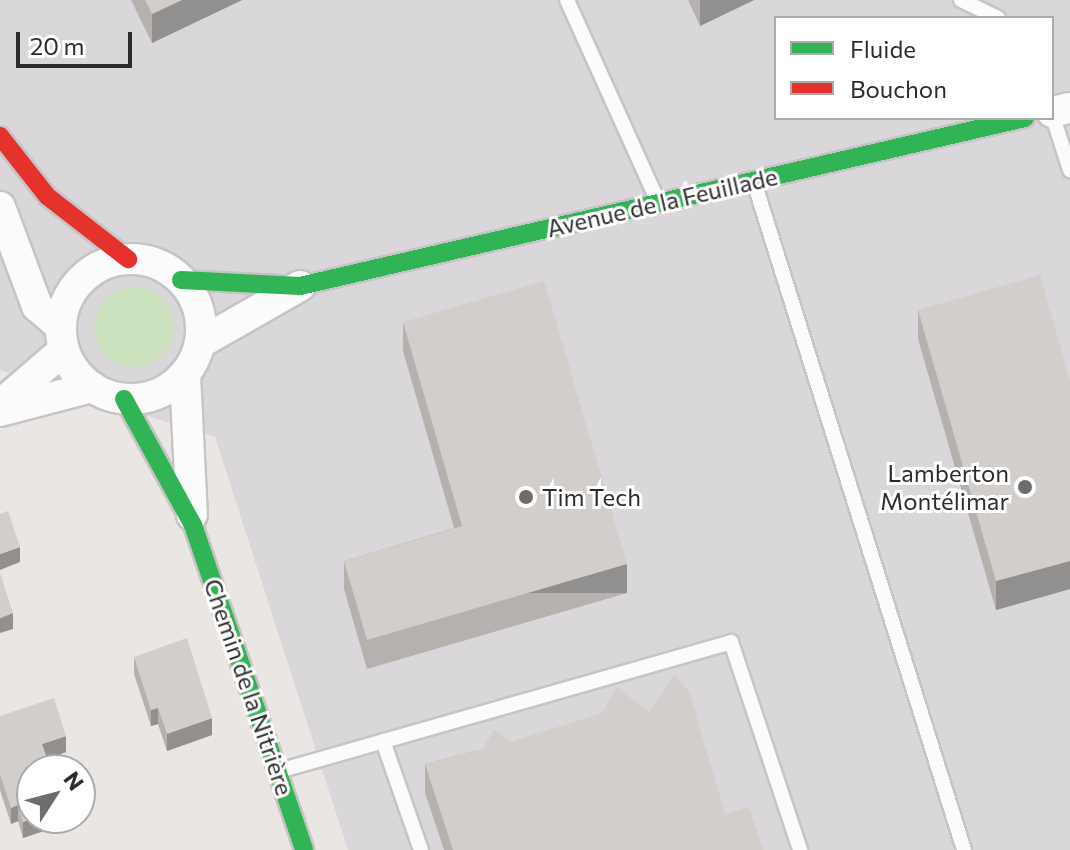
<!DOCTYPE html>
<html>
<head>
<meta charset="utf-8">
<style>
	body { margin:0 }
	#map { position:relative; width:1070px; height:850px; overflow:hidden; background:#e9e6e3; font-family:Commissioner,sans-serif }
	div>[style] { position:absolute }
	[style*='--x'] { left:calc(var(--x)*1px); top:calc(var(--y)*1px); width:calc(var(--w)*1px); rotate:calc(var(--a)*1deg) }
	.industrial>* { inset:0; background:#dad7da }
	.green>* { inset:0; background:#cde2bf }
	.round { border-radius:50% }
	.roads { filter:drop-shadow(2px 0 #c6c4c5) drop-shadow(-2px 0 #c6c4c5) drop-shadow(0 2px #c6c4c5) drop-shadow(0 -2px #c6c4c5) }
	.lane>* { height:14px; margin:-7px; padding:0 7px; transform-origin:7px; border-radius:7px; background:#fcfbfb }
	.street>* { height:30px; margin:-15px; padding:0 15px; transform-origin:15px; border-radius:15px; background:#fcfbfb }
	.street>.ring { margin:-15px; padding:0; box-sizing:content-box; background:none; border:30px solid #fcfbfb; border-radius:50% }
	.fast>* { height:18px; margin:-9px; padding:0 9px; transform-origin:9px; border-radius:9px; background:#30b455 }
	.jam>* { height:18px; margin:-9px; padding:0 9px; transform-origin:9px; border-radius:9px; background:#e5322d }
	.wall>* { inset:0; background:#b4b1af }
	.shaded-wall>* { inset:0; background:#92908f; transform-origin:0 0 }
	.building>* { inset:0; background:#d1cecc }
	.dots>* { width:22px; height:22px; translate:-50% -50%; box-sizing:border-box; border:4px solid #fff; border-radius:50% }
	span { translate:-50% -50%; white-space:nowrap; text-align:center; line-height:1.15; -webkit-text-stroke:6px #fff; paint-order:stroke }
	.street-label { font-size:24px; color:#2c2c2c }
	.poi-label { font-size:24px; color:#2c2c2c }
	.right { translate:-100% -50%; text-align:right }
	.left { translate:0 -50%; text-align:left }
	.legend { position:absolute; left:774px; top:16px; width:280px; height:104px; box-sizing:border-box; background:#fff; border:2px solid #ababab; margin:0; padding:10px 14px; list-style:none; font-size:24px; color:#2c2c2c }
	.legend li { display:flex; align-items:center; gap:16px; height:40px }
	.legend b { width:40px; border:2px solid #ababab }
	.north { position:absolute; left:16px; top:754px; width:80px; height:80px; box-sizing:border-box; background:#fff; border:2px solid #ababab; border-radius:50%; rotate:54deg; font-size:22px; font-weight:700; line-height:32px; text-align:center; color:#2c2c2c }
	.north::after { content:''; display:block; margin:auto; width:28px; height:36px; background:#6e6d6c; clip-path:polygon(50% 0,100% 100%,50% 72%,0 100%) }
	.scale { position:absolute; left:16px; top:32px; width:116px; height:36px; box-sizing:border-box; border:4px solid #2c2c2c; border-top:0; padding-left:10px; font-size:24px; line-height:28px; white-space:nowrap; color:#2c2c2c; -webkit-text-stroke:6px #fff; paint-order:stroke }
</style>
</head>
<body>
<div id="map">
	<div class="industrial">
		<div style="clip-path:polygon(evenodd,0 0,1070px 0,1070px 850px,348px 850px,215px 437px,0 370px,0 0,776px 18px,1052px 18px,1052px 118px,776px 118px,776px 18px)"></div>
	</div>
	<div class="green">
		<div class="round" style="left:94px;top:287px;width:80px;height:80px"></div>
	</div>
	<div class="roads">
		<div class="lane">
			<div style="--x:567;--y:0;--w:218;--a:65.7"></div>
			<div style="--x:961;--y:0;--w:41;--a:25.9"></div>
			<div style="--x:1052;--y:114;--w:59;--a:72.2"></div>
			<div style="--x:755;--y:185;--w:697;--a:72.55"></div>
			<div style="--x:383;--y:741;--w:115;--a:70.8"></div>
			<div style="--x:282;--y:770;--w:467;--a:-15.9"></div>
			<div style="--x:731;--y:642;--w:219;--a:71.6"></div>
		</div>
		<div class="street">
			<div style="--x:1052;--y:112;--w:18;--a:-13"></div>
			<div style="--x:0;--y:207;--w:106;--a:69.5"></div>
			<div style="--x:37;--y:306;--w:32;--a:41"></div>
			<div class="ring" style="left:61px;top:259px;width:110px;height:110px"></div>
			<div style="--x:200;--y:343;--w:115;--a:-29.7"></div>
			<div style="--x:185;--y:374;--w:141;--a:87.2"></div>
			<div style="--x:0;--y:405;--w:84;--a:-40.7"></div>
			<div style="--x:0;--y:411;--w:95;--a:-14.6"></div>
		</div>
		<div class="fast">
			<div style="--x:181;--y:280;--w:119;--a:2.9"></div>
			<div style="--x:300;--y:286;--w:744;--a:-13.05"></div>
			<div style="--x:124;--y:399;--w:144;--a:61.3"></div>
			<div style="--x:193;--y:525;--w:343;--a:71.1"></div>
		</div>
		<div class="jam">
			<div style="--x:0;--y:136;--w:76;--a:51.9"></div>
			<div style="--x:47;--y:196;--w:103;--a:37.9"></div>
		</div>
	</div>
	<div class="wall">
		<div style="clip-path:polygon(131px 0,242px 0,152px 43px)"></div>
		<div style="clip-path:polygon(688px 0,754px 0,700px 26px)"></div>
		<div style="clip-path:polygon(918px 310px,1070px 381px,1070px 589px,996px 610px,918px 339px)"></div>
		<div style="clip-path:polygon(403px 322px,627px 593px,367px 669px,344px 589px,344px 561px,454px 528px,403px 351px)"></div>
		<div style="clip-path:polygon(134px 657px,212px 735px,167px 751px,158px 724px,151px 726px,134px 674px)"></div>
		<div style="clip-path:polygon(0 716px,66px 752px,47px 759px,64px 818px,64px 824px,23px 838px,18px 821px,11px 824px,0 790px)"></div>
		<div style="clip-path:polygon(511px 742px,725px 814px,763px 850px,444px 850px,425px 793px,425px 764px)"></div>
	</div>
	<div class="shaded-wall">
		<div style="clip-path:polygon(182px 0,242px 0,152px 43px,152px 14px)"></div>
		<div style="clip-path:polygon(700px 0,754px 0,700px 26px)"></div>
		<div style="clip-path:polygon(20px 547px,20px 562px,0 570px,0 554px)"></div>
		<div style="clip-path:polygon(1070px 561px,1070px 589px,996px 610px,996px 581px)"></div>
		<div style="left:627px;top:564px;width:29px;height:271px;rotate:90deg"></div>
		<div style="clip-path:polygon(13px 613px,13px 629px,0 633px,0 618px)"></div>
		<div style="clip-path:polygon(158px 708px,158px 724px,151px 726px,151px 710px)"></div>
		<div style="clip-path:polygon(212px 718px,212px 735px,167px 751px,167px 734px)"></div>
		<div style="clip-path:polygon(66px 736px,66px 752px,42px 761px,42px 744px)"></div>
		<div style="clip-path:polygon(18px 805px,18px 821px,11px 824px,11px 808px)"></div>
		<div style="clip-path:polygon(34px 818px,64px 818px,64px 824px,23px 838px,23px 822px)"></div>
	</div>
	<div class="building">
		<div style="clip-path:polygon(145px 0,182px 0,152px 14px)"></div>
		<div style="clip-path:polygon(1040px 275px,1070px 381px,1070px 561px,996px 581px,918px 310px)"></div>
		<div style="clip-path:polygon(544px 281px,627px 564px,367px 640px,344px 561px,462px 526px,403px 322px)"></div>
		<div style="clip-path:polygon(8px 511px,20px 547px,0 554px,0 514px)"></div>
		<div style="clip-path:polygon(0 573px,13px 613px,0 618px)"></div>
		<div style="clip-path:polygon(187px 638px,212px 718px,167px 734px,158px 708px,151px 710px,134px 657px)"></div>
		<div style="clip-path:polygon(674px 675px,689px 691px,725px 814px,749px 807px,763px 850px,453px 850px,425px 764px,483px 749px,494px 729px,511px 742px,602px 713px,617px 687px,649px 712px)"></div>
		<div style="clip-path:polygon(54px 698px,66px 736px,42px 744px,51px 770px,32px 770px,32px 818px,34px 818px,23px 822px,18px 805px,11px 808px,0 774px,0 716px)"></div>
	</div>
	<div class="dots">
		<div style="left:1025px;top:487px;background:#6e6d6c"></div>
		<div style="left:526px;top:497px;background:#6e6d6c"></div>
	</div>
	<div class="street-label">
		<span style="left:662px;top:202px;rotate:-13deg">Avenue de la Feuillade</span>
		<span style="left:249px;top:687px;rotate:71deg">Chemin de la Nitrière</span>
	</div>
	<div class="poi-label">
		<span class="right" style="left:1009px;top:487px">Lamberton<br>Montélimar</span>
		<span class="left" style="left:542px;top:497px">Tim Tech</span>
	</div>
	<ul class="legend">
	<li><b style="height:10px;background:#30b455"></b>Fluide</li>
	<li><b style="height:10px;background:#e5322d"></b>Bouchon</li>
	</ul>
	<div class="north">N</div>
	<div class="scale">20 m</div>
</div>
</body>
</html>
